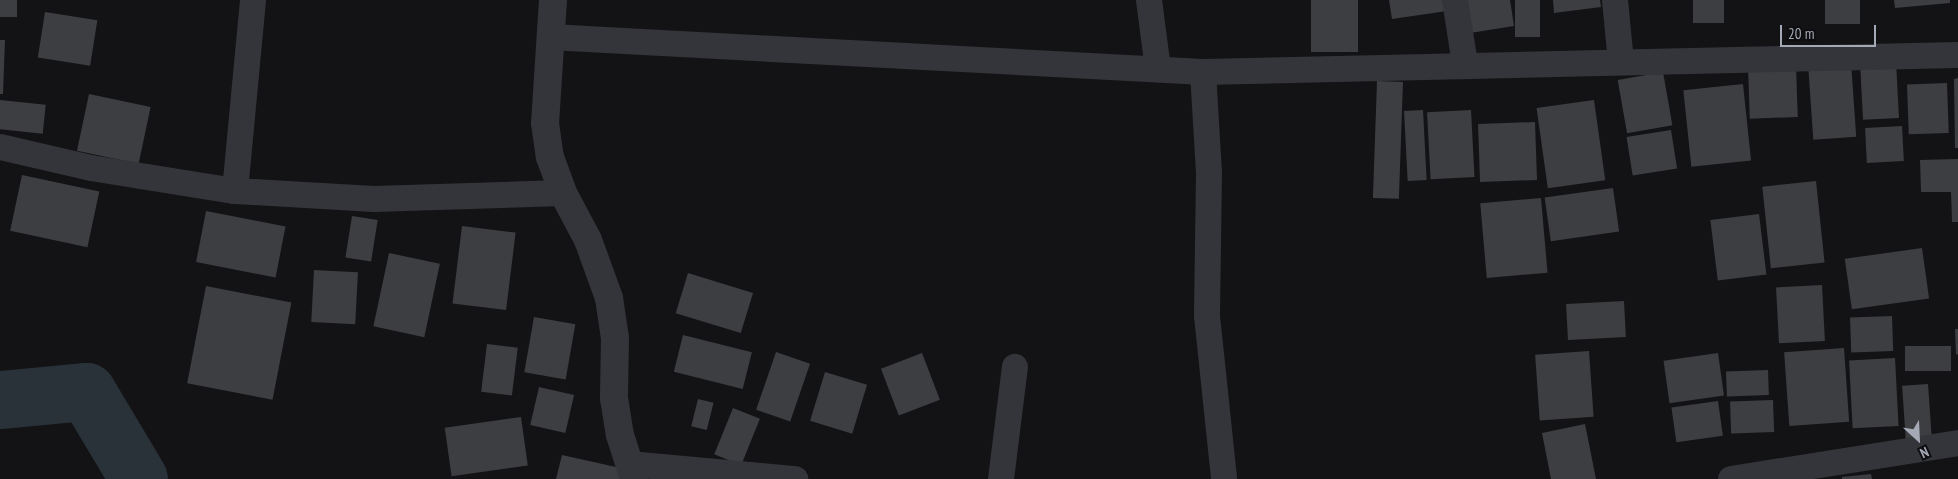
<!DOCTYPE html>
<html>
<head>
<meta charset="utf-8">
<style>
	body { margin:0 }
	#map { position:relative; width:1958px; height:479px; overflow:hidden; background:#131315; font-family:"PT Sans Narrow",sans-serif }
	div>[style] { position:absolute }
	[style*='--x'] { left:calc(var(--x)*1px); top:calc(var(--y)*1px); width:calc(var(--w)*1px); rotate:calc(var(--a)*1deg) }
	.river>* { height:58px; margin:-29px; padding:0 29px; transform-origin:29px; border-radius:29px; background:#293239 }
	.building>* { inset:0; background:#3d3e42; transform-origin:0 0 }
	.minor>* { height:26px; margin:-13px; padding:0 13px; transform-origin:13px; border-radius:13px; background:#34353a }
	.tertiary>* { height:28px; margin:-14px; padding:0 14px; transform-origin:14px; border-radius:14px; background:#34353a }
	span { translate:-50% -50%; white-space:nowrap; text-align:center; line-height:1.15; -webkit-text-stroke:4px #0e0e10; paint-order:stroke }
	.north { position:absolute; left:1893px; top:414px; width:50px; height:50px; -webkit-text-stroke:4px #0e0e10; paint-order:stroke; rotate:155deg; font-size:14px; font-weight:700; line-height:20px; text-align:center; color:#a4a9b6 }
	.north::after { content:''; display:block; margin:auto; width:18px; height:22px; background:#a4a9b6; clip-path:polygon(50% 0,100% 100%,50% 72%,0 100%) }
	.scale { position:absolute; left:1780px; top:25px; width:96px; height:22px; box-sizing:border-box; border:2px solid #a4a9b6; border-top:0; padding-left:6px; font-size:15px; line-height:18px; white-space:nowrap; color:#a4a9b6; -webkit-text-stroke:4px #0e0e10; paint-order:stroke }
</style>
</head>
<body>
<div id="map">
	<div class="river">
		<div style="--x:0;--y:400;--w:87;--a:-5.3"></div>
		<div style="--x:87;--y:392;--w:101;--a:59.1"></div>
	</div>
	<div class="building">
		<div style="left:0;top:0;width:17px;height:17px"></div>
		<div style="left:1311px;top:0;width:47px;height:52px"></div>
		<div style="clip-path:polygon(1389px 0,1452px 0,1454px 10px,1392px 19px)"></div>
		<div style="clip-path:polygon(1465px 0,1510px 0,1514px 26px,1470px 33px)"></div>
		<div style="left:1515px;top:0;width:25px;height:37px"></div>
		<div style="clip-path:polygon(1553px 0,1600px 0,1601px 7px,1554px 13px)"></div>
		<div style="left:1693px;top:0;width:31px;height:23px"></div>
		<div style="left:1825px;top:0;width:35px;height:24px"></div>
		<div style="clip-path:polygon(1894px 0,1950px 0,1950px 3px,1895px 8px)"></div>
		<div style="left:45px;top:12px;width:53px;height:46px;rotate:9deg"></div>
		<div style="clip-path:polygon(0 40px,5px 40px,3px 94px,0 94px)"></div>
		<div style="left:1896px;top:61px;width:57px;height:36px;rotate:87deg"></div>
		<div style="left:1851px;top:62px;width:75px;height:43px;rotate:86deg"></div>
		<div style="left:1796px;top:66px;width:51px;height:48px;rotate:88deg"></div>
		<div style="left:1663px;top:72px;width:54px;height:46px;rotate:80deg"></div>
		<div style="clip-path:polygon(1958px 78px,1958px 148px,1955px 148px,1954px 79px)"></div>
		<div style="left:1377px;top:81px;width:26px;height:117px;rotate:2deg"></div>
		<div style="left:1947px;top:83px;width:50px;height:40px;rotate:88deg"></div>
		<div style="left:1743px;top:84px;width:77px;height:60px;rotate:84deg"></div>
		<div style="left:89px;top:94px;width:63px;height:58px;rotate:12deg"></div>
		<div style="left:0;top:100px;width:46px;height:29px;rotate:6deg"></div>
		<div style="left:1594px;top:100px;width:81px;height:58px;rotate:82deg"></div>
		<div style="left:1423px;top:110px;width:70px;height:19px;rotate:87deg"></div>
		<div style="left:1471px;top:110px;width:67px;height:44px;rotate:87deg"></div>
		<div style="left:1535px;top:122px;width:58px;height:57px;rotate:88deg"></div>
		<div style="left:1902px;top:126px;width:35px;height:37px;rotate:87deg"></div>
		<div style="left:1671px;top:130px;width:39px;height:45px;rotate:81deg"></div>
		<div style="clip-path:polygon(1958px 159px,1958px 222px,1952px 222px,1951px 192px,1921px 192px,1920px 160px)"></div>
		<div style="left:22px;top:175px;width:79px;height:57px;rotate:12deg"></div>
		<div style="left:1816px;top:181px;width:82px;height:54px;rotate:84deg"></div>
		<div style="left:1613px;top:188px;width:44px;height:69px;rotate:82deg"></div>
		<div style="left:1541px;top:198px;width:75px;height:61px;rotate:85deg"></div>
		<div style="left:206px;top:211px;width:81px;height:52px;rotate:11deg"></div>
		<div style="left:1759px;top:214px;width:61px;height:49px;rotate:83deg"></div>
		<div style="left:352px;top:216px;width:26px;height:42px;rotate:9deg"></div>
		<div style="left:462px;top:226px;width:54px;height:78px;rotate:7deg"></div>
		<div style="left:1922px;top:248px;width:51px;height:78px;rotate:82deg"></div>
		<div style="left:389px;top:253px;width:52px;height:75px;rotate:12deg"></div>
		<div style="left:314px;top:270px;width:44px;height:52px;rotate:3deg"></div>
		<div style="left:688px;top:273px;width:68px;height:42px;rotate:17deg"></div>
		<div style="left:1822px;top:285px;width:56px;height:46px;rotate:87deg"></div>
		<div style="left:206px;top:286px;width:87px;height:99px;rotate:11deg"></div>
		<div style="left:1624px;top:301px;width:36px;height:58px;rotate:87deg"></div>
		<div style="left:1892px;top:316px;width:35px;height:42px;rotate:88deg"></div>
		<div style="left:534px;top:317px;width:42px;height:56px;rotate:10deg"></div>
		<div style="clip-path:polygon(1955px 329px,1958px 329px,1958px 354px,1956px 355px)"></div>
		<div style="left:683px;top:335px;width:71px;height:38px;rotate:14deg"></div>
		<div style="left:487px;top:344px;width:31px;height:48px;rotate:7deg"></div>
		<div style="left:1951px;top:346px;width:25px;height:46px;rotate:90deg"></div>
		<div style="left:1844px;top:348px;width:74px;height:60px;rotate:86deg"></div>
		<div style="left:1589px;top:351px;width:66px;height:54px;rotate:86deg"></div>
		<div style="left:776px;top:352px;width:36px;height:61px;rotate:19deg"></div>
		<div style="left:922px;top:353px;width:50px;height:44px;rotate:69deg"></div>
		<div style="left:1718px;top:353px;width:43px;height:55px;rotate:82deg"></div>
		<div style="left:1895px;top:358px;width:68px;height:46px;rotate:87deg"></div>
		<div style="left:1768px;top:370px;width:25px;height:42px;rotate:88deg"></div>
		<div style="left:825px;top:372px;width:44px;height:51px;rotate:17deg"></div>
		<div style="left:1928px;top:384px;width:57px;height:26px;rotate:86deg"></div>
		<div style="left:539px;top:387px;width:36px;height:39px;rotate:13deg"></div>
		<div style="left:698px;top:399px;width:16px;height:28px;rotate:14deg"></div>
		<div style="left:1773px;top:400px;width:32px;height:43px;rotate:88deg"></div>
		<div style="left:1718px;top:401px;width:35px;height:47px;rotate:82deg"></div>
		<div style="left:733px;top:408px;width:29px;height:50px;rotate:22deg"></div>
		<div style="left:521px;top:417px;width:49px;height:77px;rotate:82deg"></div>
		<div style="clip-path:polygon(1585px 424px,1596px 479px,1551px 479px,1542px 433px)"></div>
		<div style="clip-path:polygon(562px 455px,625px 469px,623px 479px,556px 479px)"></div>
		<div style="clip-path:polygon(1871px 474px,1872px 479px,1842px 479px,1842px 477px)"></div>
	</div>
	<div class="minor">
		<div style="--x:1149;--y:0;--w:70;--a:82.6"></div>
		<div style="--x:1455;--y:0;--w:65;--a:81.1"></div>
		<div style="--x:1615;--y:0;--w:62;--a:84.5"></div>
		<div style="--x:550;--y:37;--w:654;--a:3.07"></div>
		<div style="--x:1203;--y:72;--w:755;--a:-1.29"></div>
		<div style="--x:1203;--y:72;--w:100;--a:86.6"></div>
		<div style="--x:1209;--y:172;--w:144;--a:90.8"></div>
		<div style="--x:1207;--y:316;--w:164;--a:84"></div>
		<div style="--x:0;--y:147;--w:93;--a:13"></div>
		<div style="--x:91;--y:168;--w:146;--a:9.1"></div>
		<div style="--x:235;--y:191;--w:139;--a:3.3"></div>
		<div style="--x:374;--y:199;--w:189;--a:-1.8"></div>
		<div style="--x:235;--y:191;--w:192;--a:-84.6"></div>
		<div style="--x:629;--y:464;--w:167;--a:5.2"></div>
		<div style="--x:1001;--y:479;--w:113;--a:-82.9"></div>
		<div style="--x:1731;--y:479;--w:230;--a:-9"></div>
	</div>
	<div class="tertiary">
		<div style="--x:553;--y:0;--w:123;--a:93.7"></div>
		<div style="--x:545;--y:123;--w:34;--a:82"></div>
		<div style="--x:550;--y:157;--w:38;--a:70"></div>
		<div style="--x:563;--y:193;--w:53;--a:62"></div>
		<div style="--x:588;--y:240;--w:62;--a:70.1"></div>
		<div style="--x:609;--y:298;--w:40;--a:81.5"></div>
		<div style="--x:615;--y:338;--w:60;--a:91"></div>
		<div style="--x:614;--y:398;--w:37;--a:81"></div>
		<div style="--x:620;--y:435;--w:46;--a:72.3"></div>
	</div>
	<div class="north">N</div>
	<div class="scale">20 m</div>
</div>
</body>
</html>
